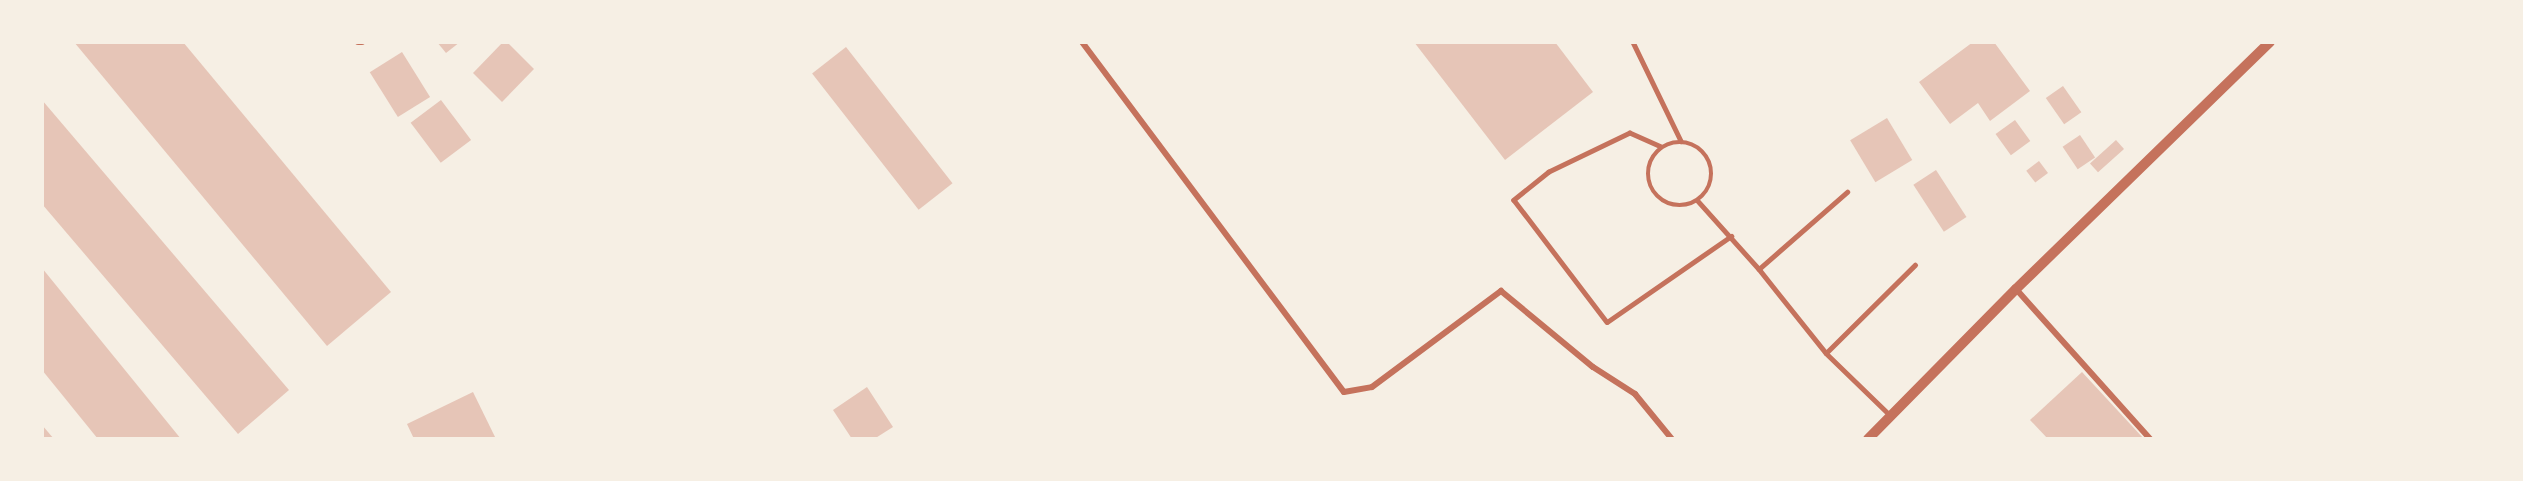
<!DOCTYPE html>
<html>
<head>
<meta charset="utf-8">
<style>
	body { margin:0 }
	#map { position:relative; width:2523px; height:481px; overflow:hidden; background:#f6efe4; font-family:Jost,sans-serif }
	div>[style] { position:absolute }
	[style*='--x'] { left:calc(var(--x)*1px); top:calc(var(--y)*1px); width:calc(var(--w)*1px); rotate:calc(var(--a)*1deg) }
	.building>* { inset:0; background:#e6c5b7; transform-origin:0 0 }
	.service>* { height:4.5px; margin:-2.25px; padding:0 2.25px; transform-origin:2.25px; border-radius:2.25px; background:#c5725c }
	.service>.ring { margin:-2.25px; padding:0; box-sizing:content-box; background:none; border:4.5px solid #c5725c; border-radius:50% }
	.minor>* { height:6px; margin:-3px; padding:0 3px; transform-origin:3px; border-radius:3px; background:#c5725c }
	.tertiary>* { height:10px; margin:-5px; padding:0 5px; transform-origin:5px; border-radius:5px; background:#c5725c }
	span { translate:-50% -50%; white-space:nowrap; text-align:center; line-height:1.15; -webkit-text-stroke:5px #f6efe4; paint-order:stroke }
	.frame { position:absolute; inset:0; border:44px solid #f6efe4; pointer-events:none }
</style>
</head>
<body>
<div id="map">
	<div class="building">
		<div style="clip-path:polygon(74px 42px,183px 42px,391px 292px,327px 346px)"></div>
		<div style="clip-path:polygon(437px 42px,460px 42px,446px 53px)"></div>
		<div style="clip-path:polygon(503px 42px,507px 42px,534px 69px,502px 102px,473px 73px)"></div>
		<div style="clip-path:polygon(1414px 42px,1555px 42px,1593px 92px,1505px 160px)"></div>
		<div style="clip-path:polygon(1973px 42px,1994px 42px,2030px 91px,1990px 121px,1978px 103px,1950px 124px,1919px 82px)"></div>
		<div style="left:846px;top:47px;width:173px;height:43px;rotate:52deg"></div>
		<div style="left:402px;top:52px;width:53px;height:38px;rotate:58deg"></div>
		<div style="left:2063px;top:86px;width:32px;height:21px;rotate:55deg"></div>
		<div style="clip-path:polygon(42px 100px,289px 390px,238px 434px,42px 204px)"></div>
		<div style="left:441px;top:100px;width:50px;height:38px;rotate:53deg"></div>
		<div style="left:1887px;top:118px;width:49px;height:43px;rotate:59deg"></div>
		<div style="left:2015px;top:120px;width:26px;height:24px;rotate:54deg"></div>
		<div style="left:2080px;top:135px;width:27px;height:21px;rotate:56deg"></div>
		<div style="left:2116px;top:140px;width:12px;height:35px;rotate:48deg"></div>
		<div style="left:2039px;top:161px;width:15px;height:16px;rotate:53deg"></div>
		<div style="left:1936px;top:170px;width:56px;height:27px;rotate:57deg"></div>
		<div style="clip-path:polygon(42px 268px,181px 439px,98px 439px,42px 370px)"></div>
		<div style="clip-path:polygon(2082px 372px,2144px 439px,2048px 439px,2030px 420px)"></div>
		<div style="clip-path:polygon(867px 387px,893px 427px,874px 439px,852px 439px,833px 410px)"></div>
		<div style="clip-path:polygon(473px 392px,496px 439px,414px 439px,407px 424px)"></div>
		<div style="clip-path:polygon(42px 425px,54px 439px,42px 439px)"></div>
	</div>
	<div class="service">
		<div style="--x:1633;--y:42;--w:110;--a:64.1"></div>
		<div class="ring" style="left:1648px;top:142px;width:59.5px;height:59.5px"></div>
		<div style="--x:1661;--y:147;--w:34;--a:-156"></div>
		<div style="--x:1630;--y:133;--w:90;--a:154.3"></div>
		<div style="--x:1549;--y:172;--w:45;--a:141.3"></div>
		<div style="--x:1514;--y:200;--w:153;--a:52.7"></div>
		<div style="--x:1607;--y:322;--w:151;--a:-34.7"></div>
		<div style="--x:1698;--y:201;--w:91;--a:48.1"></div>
		<div style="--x:1759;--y:269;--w:107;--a:51.4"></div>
		<div style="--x:1826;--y:353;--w:89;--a:44.1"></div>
		<div style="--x:1759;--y:269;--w:117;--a:-41.2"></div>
		<div style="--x:1826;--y:353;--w:125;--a:-44.7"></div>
	</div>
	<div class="minor">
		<div style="--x:358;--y:42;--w:4;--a:0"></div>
		<div style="--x:1082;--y:42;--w:437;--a:53.2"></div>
		<div style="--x:1344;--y:392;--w:28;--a:-10"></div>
		<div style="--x:1372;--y:387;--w:161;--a:-36.7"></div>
		<div style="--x:1501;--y:291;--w:119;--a:39.6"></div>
		<div style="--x:1593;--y:367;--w:50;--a:32.7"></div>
		<div style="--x:1635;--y:394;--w:58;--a:50.6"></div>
		<div style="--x:2016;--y:289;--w:201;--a:48.2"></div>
	</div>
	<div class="tertiary">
		<div style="--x:1868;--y:439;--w:211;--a:-45.4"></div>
		<div style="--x:2016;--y:289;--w:354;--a:-44.2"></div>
	</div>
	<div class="frame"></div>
</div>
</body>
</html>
